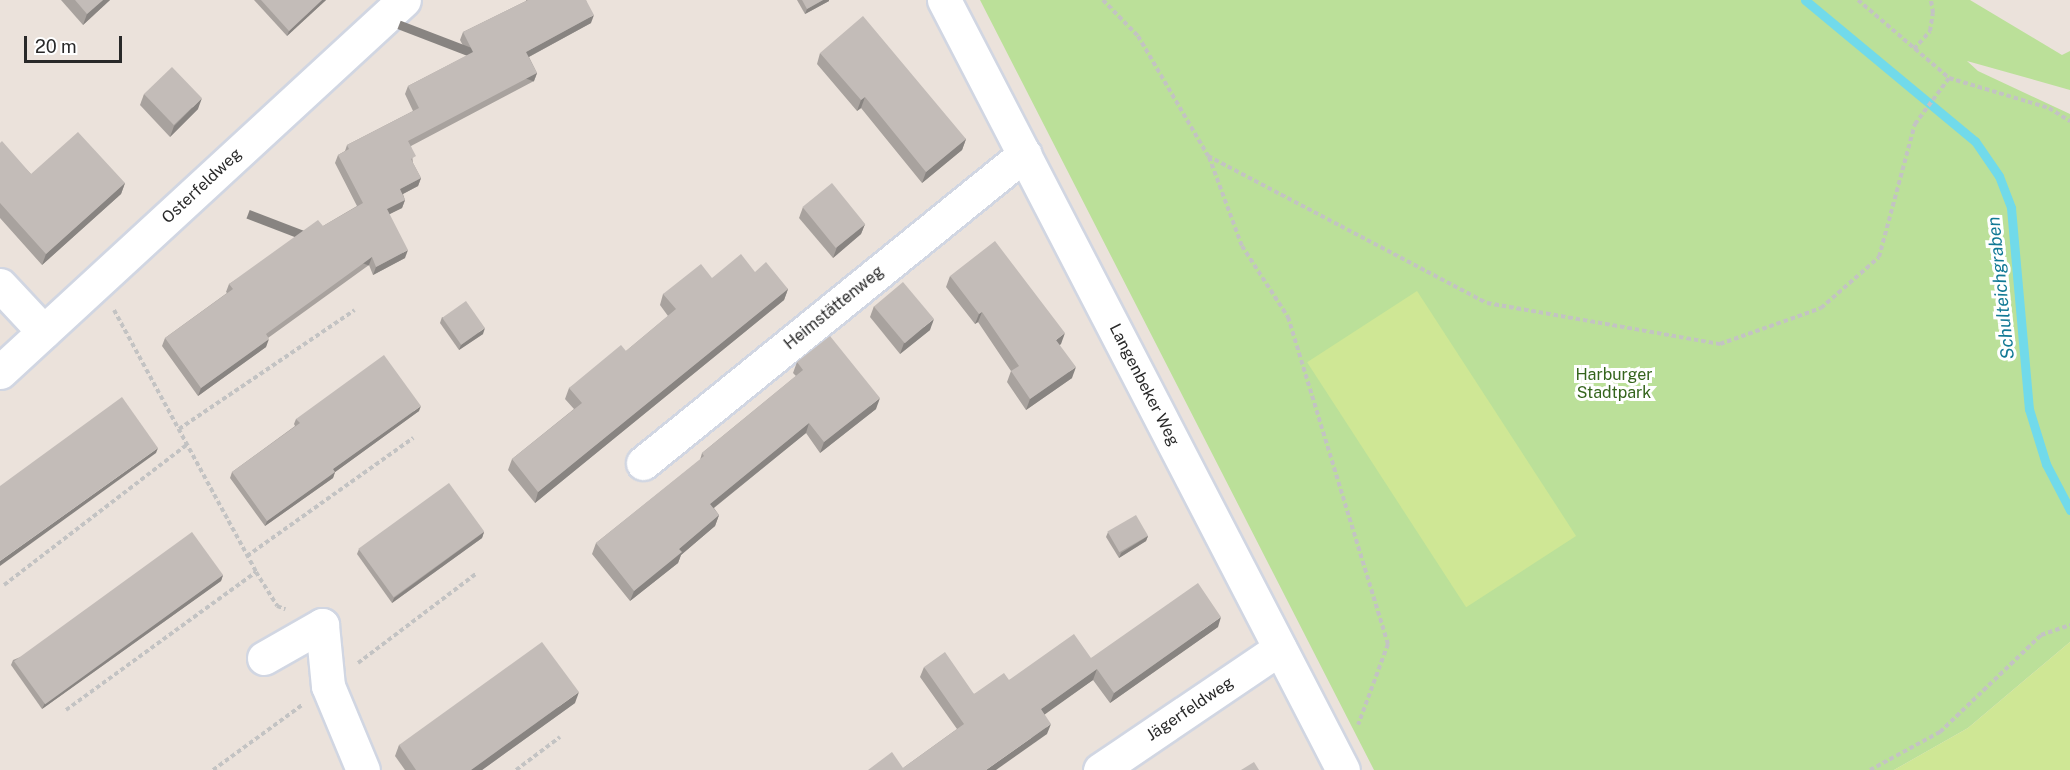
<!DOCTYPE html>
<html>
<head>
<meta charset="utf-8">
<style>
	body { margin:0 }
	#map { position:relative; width:2070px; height:770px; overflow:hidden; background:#ebe2db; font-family:"Public Sans",sans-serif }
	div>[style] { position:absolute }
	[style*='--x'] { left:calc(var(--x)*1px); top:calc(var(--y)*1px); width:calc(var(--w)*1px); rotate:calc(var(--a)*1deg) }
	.green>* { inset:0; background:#bbe099 }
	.pitch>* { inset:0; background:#cfe795; transform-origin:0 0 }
	.stream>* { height:9px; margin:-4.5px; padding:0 4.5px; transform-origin:4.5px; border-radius:4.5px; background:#71daea }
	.path>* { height:4px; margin-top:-2px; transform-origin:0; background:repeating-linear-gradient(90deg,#c3c3c3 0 4.5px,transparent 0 7.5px) }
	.roads { filter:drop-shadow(2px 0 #d1d6e2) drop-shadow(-2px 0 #d1d6e2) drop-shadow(0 2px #d1d6e2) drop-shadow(0 -2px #d1d6e2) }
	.minor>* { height:33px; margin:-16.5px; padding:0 16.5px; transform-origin:16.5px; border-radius:16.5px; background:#fff }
	.wall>* { inset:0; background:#a8a29e }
	.shaded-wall>* { inset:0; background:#888481; transform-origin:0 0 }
	.building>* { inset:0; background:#c3bcb8; transform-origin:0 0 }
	span { translate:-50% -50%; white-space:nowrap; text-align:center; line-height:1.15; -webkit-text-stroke:6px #fff; paint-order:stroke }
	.street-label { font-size:16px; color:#292929 }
	.park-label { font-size:16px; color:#34641c }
	.water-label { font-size:18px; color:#127995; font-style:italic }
	.scale { position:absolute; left:24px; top:36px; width:98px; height:27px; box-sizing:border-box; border:3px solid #292929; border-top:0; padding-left:8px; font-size:18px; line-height:21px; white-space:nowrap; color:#292929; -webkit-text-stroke:4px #fff; paint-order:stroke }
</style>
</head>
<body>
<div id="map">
	<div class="green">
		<div style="clip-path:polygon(980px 0,1970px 0,2062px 55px,2070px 51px,2070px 90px,1967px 61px,1978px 71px,2070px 114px,2070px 642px,1968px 728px,1894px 770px,1374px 770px)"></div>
	</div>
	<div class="pitch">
		<div style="left:1417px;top:291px;width:292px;height:131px;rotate:57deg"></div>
		<div style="clip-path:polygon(2070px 642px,2070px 770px,1894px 770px,1968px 728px)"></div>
	</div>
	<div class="stream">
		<div style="--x:1805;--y:0;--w:221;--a:39.7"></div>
		<div style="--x:1975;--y:141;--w:42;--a:55.6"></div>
		<div style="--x:1999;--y:176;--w:34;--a:69"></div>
		<div style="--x:2011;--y:208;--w:202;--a:84.9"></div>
		<div style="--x:2029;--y:409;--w:58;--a:72.8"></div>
		<div style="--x:2046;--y:464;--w:52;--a:62.4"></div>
	</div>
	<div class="path">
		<div style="--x:1103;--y:0;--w:50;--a:45.8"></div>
		<div style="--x:1138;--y:36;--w:139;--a:59.7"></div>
		<div style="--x:1208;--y:156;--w:315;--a:27.8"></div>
		<div style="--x:1487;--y:303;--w:237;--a:10"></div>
		<div style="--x:1720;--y:344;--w:107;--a:-19.6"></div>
		<div style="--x:1821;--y:308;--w:77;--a:-41.3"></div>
		<div style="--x:1879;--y:257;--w:138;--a:-74.9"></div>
		<div style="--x:1915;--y:124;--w:57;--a:-53.5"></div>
		<div style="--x:1858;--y:0;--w:120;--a:40.6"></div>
		<div style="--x:1949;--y:78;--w:104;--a:16.7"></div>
		<div style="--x:2049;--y:108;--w:25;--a:32"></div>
		<div style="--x:1914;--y:49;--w:24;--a:-48"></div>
		<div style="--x:1930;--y:31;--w:18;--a:-81"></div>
		<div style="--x:1933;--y:13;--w:13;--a:-99"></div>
		<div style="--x:1209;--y:157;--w:95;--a:69.7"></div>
		<div style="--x:1242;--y:246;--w:85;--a:57.1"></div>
		<div style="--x:1288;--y:317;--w:342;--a:73"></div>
		<div style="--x:1388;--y:644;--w:86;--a:110.3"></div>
		<div style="--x:114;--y:310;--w:298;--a:61.5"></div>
		<div style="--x:256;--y:572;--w:40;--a:58"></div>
		<div style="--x:277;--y:606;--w:9;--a:21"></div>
		<div style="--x:179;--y:429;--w:212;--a:-34.1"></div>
		<div style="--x:247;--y:556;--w:204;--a:-35.4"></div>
		<div style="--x:4;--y:585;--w:232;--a:-37.5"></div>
		<div style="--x:358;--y:663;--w:149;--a:-37.1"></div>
		<div style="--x:66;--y:710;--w:235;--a:-36"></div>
		<div style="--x:213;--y:770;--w:110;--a:-36.1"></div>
		<div style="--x:516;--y:770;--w:55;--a:-36.9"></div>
		<div style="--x:1870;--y:770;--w:80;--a:-28.5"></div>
		<div style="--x:1940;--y:732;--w:140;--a:-43.8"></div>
		<div style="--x:2041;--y:635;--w:31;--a:-19"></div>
	</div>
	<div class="roads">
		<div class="minor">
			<div style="--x:944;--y:0;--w:867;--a:62.61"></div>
			<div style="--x:0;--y:285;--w:64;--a:46.9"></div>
			<div style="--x:0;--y:372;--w:549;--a:-42.64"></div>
			<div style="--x:643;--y:463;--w:491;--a:-39"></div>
			<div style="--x:264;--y:658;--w:67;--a:-29.6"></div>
			<div style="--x:322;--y:625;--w:61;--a:84.4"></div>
			<div style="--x:328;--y:686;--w:91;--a:67.4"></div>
			<div style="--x:1100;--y:770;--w:217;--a:-34.1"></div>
		</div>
	</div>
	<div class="wall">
		<div style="clip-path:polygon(61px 0,110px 0,83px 25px)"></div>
		<div style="clip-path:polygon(254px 0,326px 0,287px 36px)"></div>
		<div style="clip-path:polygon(526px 0,586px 0,591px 23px,529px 57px,537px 73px,534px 81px,411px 146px,413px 163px,421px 178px,418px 186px,403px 194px,405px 200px,402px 208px,389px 214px,405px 258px,373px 275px,369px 265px,268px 338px,266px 347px,198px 396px,162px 346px,165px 338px,227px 293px,226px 292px,229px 284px,323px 226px,357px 206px,335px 163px,338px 155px,345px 151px,347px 145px,413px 111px,405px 94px,408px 86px,468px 55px,460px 40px,463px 32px,526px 1px)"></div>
		<div style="clip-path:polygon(797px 0,829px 0,829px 1px,805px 14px)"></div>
		<div style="clip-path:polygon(820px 53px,966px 139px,962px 150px,922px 183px,861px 108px,857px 111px,817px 64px)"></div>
		<div style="clip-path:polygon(144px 94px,198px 109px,170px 137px,140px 105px)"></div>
		<div style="clip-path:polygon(0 143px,31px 174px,125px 183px,121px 194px,42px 265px,0 218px)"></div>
		<div style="clip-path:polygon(803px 207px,865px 224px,861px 234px,833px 258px,799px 218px)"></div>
		<div style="clip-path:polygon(755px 272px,788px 289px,784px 300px,535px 503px,508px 470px,512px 459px,574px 409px,565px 399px,569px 388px,626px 351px,668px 316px,660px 305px,663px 294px,712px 278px)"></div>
		<div style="clip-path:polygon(950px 276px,1061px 344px,1059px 345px,1072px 378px,1026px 410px,1007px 382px,1011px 371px,978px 322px,975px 324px,946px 287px)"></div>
		<div style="clip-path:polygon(874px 306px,930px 330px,900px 354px,870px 317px)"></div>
		<div style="clip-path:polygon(442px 317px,483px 334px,459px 350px,440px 323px)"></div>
		<div style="clip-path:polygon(797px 362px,876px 409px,820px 453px,806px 433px,714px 508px,719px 515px,715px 526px,681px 555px,678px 563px,630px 601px,592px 554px,596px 543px,700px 460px,702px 453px,796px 376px,793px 373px)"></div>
		<div style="clip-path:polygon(419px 411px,335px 472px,333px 478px,265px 526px,230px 478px,232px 472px,295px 426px,294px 424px,296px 419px)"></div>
		<div style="clip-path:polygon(484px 532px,482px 538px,392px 603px,357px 554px,359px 549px)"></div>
		<div style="clip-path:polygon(1108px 532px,1148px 536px,1146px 541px,1119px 558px,1106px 537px)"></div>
		<div style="clip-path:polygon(223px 575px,221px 581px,42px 709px,11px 665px,13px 660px)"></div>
		<div style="clip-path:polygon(1218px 627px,1110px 703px,1093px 680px,1044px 714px,1047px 734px,903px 768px,957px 729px,920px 677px,924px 667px,974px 694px,1009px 680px,1091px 658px)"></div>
		<div style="clip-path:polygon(575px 703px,482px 770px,405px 770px,395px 756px,399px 745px)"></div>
	</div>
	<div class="shaded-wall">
		<div style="clip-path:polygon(103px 0,110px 0,83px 25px,87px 14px)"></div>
		<div style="clip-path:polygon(322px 0,326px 0,287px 36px,289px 31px)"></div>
		<div style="clip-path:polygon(823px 0,829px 0,829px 1px,805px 14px,807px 9px)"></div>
		<div style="clip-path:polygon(594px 15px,591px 23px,523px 60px,526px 52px)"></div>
		<div style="left:537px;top:73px;width:9px;height:146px;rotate:111deg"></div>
		<div style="clip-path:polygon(865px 97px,861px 108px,857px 111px,861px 100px)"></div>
		<div style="clip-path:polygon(202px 98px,198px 109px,170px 137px,174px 126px)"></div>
		<div style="clip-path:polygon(966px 139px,962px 150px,922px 183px,926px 172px)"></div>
		<div style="clip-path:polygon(421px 178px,418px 186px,397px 197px,400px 189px)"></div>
		<div style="clip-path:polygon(125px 183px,121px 194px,42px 265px,46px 254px)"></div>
		<div style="clip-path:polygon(405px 200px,402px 208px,384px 217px,387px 209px)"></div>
		<div style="clip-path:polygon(865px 224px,861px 234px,833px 258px,837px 247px)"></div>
		<div style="clip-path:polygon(408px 250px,405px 258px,373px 275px,376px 267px)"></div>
		<div style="left:372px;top:257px;width:9px;height:131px;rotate:111deg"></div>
		<div style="clip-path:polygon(788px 289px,784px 300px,535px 503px,538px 492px)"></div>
		<div style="clip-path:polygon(982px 312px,978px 322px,975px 324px,979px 314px)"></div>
		<div style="clip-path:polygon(934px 319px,930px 330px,900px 354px,904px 343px)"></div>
		<div style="clip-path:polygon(485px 328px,483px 334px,459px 350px,461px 345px)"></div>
		<div style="clip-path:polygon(1065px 333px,1061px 344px,1052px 350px,1056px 340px)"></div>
		<div style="clip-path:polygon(269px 339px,266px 347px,198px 396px,201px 388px)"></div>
		<div style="clip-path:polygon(1076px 367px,1072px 378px,1026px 410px,1030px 399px)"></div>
		<div style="clip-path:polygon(880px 398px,876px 409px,820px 453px,824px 442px)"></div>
		<div style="clip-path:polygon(421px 406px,419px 411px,331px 475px,333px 469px)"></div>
		<div style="clip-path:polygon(809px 423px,806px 433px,706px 514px,710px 504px)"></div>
		<div style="clip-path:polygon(158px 448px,156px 453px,0 566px,0 561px)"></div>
		<div style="clip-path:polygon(335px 472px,333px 478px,265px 526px,267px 521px)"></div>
		<div style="clip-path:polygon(719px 515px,715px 526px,681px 555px,678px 563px,630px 601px,634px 591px,679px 549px)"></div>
		<div style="clip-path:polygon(484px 532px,482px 538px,392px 603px,394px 598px)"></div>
		<div style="clip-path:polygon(1148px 536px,1146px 541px,1119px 558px,1121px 553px)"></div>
		<div style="clip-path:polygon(223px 575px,221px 581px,42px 709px,45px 703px)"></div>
		<div style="clip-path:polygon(1221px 617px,1218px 627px,1110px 703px,1114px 693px)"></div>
		<div style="clip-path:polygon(1097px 669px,1093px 680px,1037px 720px,1041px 709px)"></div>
		<div style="clip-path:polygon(579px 692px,575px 703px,482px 770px,471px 770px)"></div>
		<div style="clip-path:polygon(1051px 724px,1047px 734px,996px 770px,986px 770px)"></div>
	</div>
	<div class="building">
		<div style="clip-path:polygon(75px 0,103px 0,87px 14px)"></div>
		<div style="clip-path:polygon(261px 0,322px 0,289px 31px)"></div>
		<div style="clip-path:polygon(528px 0,586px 0,594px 15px,526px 52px,537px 73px,408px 141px,416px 156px,411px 159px,421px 178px,400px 189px,405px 200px,387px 209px,408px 250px,376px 267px,372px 257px,266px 334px,269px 339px,201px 388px,165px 338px,233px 289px,229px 284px,318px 220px,323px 226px,363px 203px,338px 155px,349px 149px,347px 145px,419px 108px,408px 86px,473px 52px,463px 32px)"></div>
		<div style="clip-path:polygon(802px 0,823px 0,807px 9px)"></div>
		<div style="clip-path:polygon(863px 16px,966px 139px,926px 172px,865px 97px,861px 100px,820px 53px)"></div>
		<div style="left:172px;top:67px;width:43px;height:39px;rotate:46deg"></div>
		<div style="clip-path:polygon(78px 132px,125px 183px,46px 254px,0 203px,0 143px,2px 141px,31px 174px)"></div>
		<div style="left:832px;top:183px;width:53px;height:38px;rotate:51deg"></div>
		<div style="clip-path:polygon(995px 241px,1065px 333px,1056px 340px,1076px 367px,1030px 399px,1011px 371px,1019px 366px,982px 312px,979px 314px,950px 276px)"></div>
		<div style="clip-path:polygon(741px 254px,755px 272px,766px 262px,788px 289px,538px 492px,512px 459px,582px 403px,569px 388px,621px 345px,626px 351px,676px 309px,663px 294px,701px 264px,712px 278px)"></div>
		<div style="left:903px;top:282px;width:48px;height:38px;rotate:50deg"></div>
		<div style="left:466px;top:301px;width:33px;height:29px;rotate:55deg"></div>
		<div style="clip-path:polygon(830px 336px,880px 398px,824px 442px,809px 423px,710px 504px,719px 515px,679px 549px,682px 552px,634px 591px,596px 543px,704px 456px,702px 453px,803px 370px,797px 362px)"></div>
		<div style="clip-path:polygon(384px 355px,421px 406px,333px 469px,335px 472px,267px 521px,232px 472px,300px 423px,296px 419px)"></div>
		<div style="clip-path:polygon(122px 397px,158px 448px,0 561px,0 486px)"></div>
		<div style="left:449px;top:483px;width:60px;height:112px;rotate:54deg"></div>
		<div style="left:1136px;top:515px;width:24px;height:33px;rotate:60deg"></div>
		<div style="left:192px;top:532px;width:53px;height:220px;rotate:54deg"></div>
		<div style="clip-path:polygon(1198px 583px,1221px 617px,1114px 693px,1097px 669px,1041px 709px,1051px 724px,986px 770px,868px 770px,892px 752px,903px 768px,964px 724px,924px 667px,945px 652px,974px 694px,1004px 673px,1009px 680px,1074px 634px,1091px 658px)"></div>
		<div style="clip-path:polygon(542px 642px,579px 692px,471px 770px,416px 770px,399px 745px)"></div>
		<div style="clip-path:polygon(1254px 762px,1259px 770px,1241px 770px)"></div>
	</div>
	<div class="street-label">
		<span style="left:202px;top:186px;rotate:-43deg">Osterfeldweg</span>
		<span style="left:834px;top:308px;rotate:-39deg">Heimstättenweg</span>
		<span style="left:1144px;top:385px;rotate:63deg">Langenbeker Weg</span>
		<span style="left:1190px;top:709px;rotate:-34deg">Jägerfeldweg</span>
	</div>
	<div class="park-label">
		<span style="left:1614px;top:384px">Harburger<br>Stadtpark</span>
	</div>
	<div class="water-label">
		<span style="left:2001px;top:288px;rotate:-96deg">Schulteichgraben</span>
	</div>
	<div class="scale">20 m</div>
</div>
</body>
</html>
